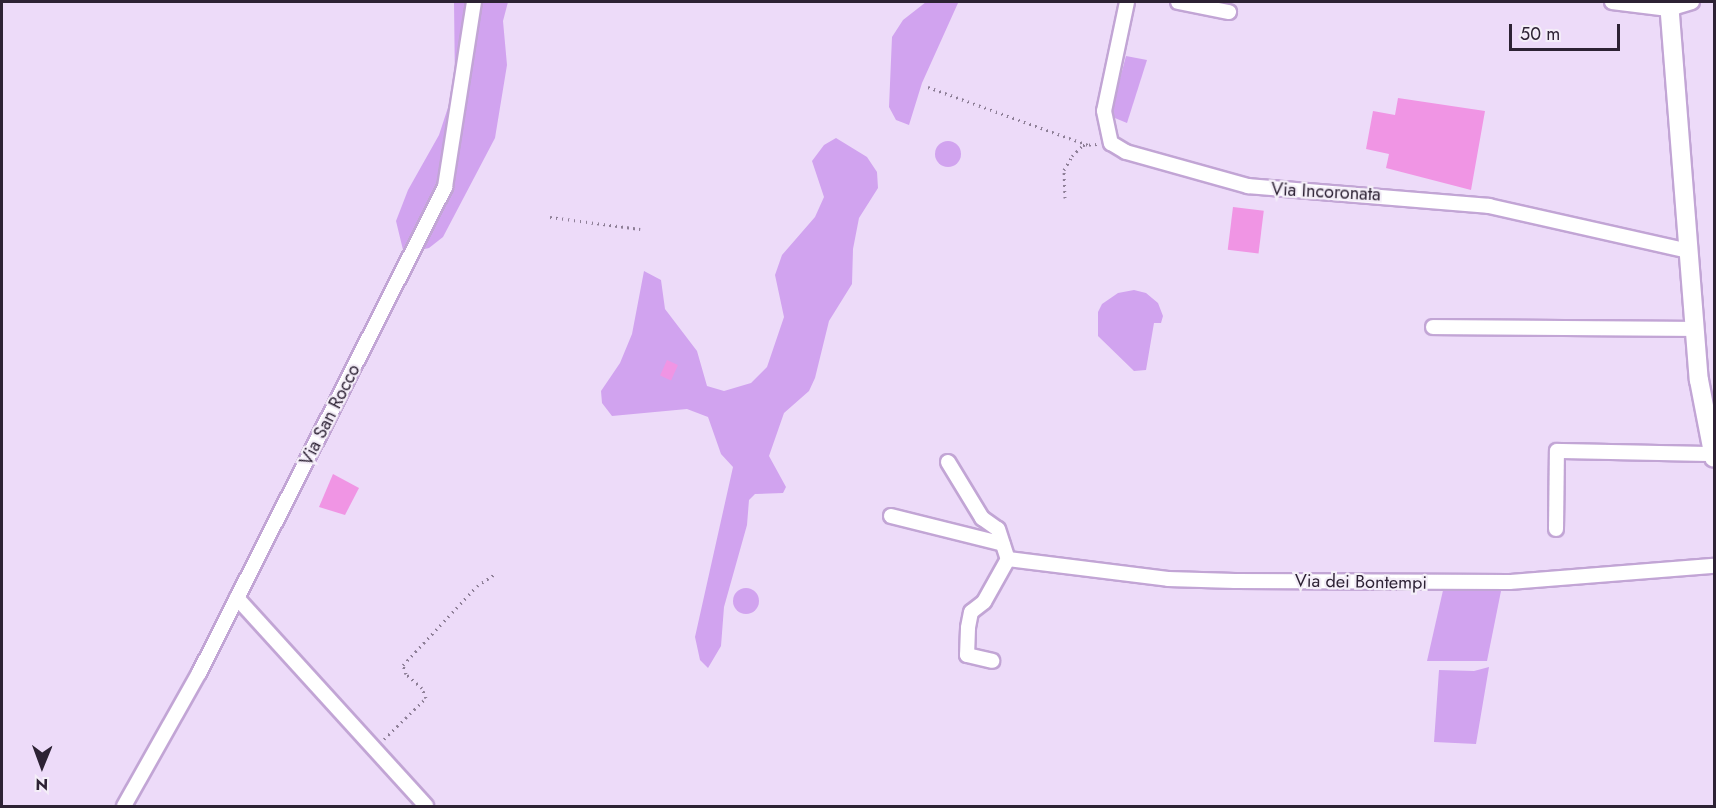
<!DOCTYPE html>
<html>
<head>
<meta charset="utf-8">
<style>
	body { margin:0 }
	#map { position:relative; width:1716px; height:808px; overflow:hidden; background:#eddbf9; font-family:Jost,sans-serif }
	div>[style] { position:absolute }
	[style*='--x'] { left:calc(var(--x)*1px); top:calc(var(--y)*1px); width:calc(var(--w)*1px); rotate:calc(var(--a)*1deg) }
	.green>* { inset:0; background:#d1a3ef }
	.round { border-radius:50% }
	.building>* { inset:0; background:#f095e4; transform-origin:0 0 }
	.path>* { height:3px; margin-top:-1.5px; transform-origin:0; background:repeating-linear-gradient(90deg,#8e7f97 0 1.5px,transparent 0 6px) }
	.roads { filter:drop-shadow(2px 0 #c2a5d5) drop-shadow(-2px 0 #c2a5d5) drop-shadow(0 2px #c2a5d5) drop-shadow(0 -2px #c2a5d5) }
	.street>* { height:14px; margin:-7px; padding:0 7px; transform-origin:7px; border-radius:7px; background:#fff }
	.secondary>* { height:18px; margin:-9px; padding:0 9px; transform-origin:9px; border-radius:9px; background:#fff }
	span { translate:-50% -50%; white-space:nowrap; text-align:center; line-height:1.15; -webkit-text-stroke:4.5px #f4eef8; paint-order:stroke }
	.street-label { font-size:18px; color:#2d2234 }
	.frame { position:absolute; inset:0; border:3px solid #2d2234; pointer-events:none }
	.north { position:absolute; left:12px; top:736px; width:60px; height:60px; -webkit-text-stroke:4px #f4eef8; paint-order:stroke; rotate:181deg; font-size:16px; font-weight:700; line-height:24px; text-align:center; color:#2d2234 }
	.north::after { content:''; display:block; margin:auto; width:21px; height:27px; background:#2d2234; clip-path:polygon(50% 0,100% 100%,50% 72%,0 100%) }
	.scale { position:absolute; left:1509px; top:24px; width:111px; height:27px; box-sizing:border-box; border:3px solid #2d2234; border-top:0; padding-left:8px; font-size:18px; line-height:21px; white-space:nowrap; color:#2d2234; -webkit-text-stroke:4px #f4eef8; paint-order:stroke }
</style>
</head>
<body>
<div id="map">
	<div class="green">
		<div style="clip-path:polygon(454px 2px,508px 2px,503px 21px,507px 65px,495px 138px,443px 237px,429px 248px,404px 254px,396px 221px,408px 190px,439px 135px,455px 86px)"></div>
		<div style="clip-path:polygon(926px 2px,958px 3px,922px 83px,909px 125px,896px 120px,889px 107px,892px 37px,903px 20px)"></div>
		<div style="clip-path:polygon(1126px 56px,1147px 60px,1127px 123px,1110px 116px)"></div>
		<div style="clip-path:polygon(836px 138px,867px 157px,877px 172px,878px 188px,859px 218px,853px 249px,852px 284px,829px 321px,815px 378px,809px 391px,784px 413px,769px 456px,786px 487px,783px 493px,755px 494px,749px 500px,747px 525px,724px 607px,721px 646px,708px 668px,700px 660px,695px 637px,733px 467px,721px 454px,708px 417px,687px 409px,612px 416px,602px 403px,601px 391px,620px 363px,632px 334px,644px 271px,661px 280px,665px 309px,697px 351px,707px 386px,724px 391px,751px 383px,767px 367px,784px 317px,775px 275px,782px 255px,815px 217px,824px 197px,812px 161px,824px 145px)"></div>
		<div class="round" style="left:935px;top:141px;width:26px;height:26px"></div>
		<div style="clip-path:polygon(1134px 290px,1146px 293px,1158px 303px,1163px 316px,1161px 323px,1154px 323px,1146px 370px,1134px 371px,1098px 336px,1098px 312px,1102px 304px,1118px 293px)"></div>
		<div style="clip-path:polygon(1444px 586px,1502px 586px,1487px 661px,1427px 661px)"></div>
		<div class="round" style="left:733px;top:588px;width:26px;height:26px"></div>
		<div style="clip-path:polygon(1489px 667px,1476px 744px,1434px 742px,1439px 670px,1474px 671px)"></div>
	</div>
	<div class="building">
		<div style="clip-path:polygon(1398px 98px,1485px 111px,1471px 190px,1386px 168px,1389px 154px,1366px 149px,1373px 111px,1395px 115px)"></div>
		<div style="left:1233px;top:207px;width:31px;height:43px;rotate:7deg"></div>
		<div style="left:667px;top:360px;width:12px;height:17px;rotate:24deg"></div>
		<div style="clip-path:polygon(333px 474px,359px 488px,345px 515px,319px 507px)"></div>
	</div>
	<div class="path">
		<div style="--x:928;--y:87;--w:170;--a:19.9"></div>
		<div style="--x:1065;--y:198;--w:28;--a:-92"></div>
		<div style="--x:1064;--y:170;--w:16;--a:-60"></div>
		<div style="--x:1072;--y:156;--w:16;--a:-45"></div>
		<div style="--x:1083;--y:145;--w:14;--a:-4"></div>
		<div style="--x:550;--y:217;--w:91;--a:7.6"></div>
		<div style="--x:384;--y:739;--w:59;--a:-44.3"></div>
		<div style="--x:426;--y:698;--w:11;--a:-112"></div>
		<div style="--x:422;--y:688;--w:21;--a:-139"></div>
		<div style="--x:406;--y:674;--w:9;--a:-108"></div>
		<div style="--x:403;--y:665;--w:108;--a:-46.9"></div>
		<div style="--x:477;--y:586;--w:23;--a:-34"></div>
		<div style="--x:1100;--y:806;--w:4;--a:-90"></div>
	</div>
	<div class="roads">
		<div class="street">
			<div style="--x:1127;--y:2;--w:111;--a:101.9"></div>
			<div style="--x:1104;--y:111;--w:33;--a:78"></div>
			<div style="--x:1111;--y:143;--w:17;--a:31"></div>
			<div style="--x:1126;--y:152;--w:127;--a:15.6"></div>
			<div style="--x:1248;--y:186;--w:242;--a:4.7"></div>
			<div style="--x:1489;--y:206;--w:204;--a:12.7"></div>
			<div style="--x:1178;--y:2;--w:52;--a:11.1"></div>
			<div style="--x:1612;--y:2;--w:57;--a:7"></div>
			<div style="--x:1669;--y:9;--w:24;--a:-17"></div>
			<div style="--x:1433;--y:327;--w:262;--a:0.4"></div>
			<div style="--x:948;--y:462;--w:66;--a:58.7"></div>
			<div style="--x:982;--y:518;--w:19;--a:35"></div>
			<div style="--x:998;--y:529;--w:32;--a:72"></div>
			<div style="--x:1008;--y:559;--w:49;--a:119.2"></div>
			<div style="--x:984;--y:602;--w:16;--a:142"></div>
			<div style="--x:971;--y:612;--w:16;--a:101"></div>
			<div style="--x:968;--y:628;--w:27;--a:92"></div>
			<div style="--x:967;--y:655;--w:26;--a:13"></div>
			<div style="--x:891;--y:516;--w:115;--a:14"></div>
			<div style="--x:1556;--y:529;--w:78;--a:-89.3"></div>
			<div style="--x:1557;--y:451;--w:156;--a:1.1"></div>
			<div style="--x:1008;--y:559;--w:161;--a:7.1"></div>
			<div style="--x:1168;--y:579;--w:67;--a:1.7"></div>
			<div style="--x:1235;--y:581;--w:274;--a:0.2"></div>
			<div style="--x:1509;--y:582;--w:206;--a:-4.5"></div>
			<div style="--x:237;--y:598;--w:281;--a:47.7"></div>
			<div style="--x:124;--y:806;--w:153;--a:-60.6"></div>
			<div style="--x:199;--y:673;--w:545;--a:-63.15"></div>
			<div style="--x:445;--y:187;--w:187;--a:-81.1"></div>
		</div>
		<div class="secondary">
			<div style="--x:1669;--y:2;--w:379;--a:85.5"></div>
			<div style="--x:1699;--y:380;--w:79;--a:79.1"></div>
		</div>
	</div>
	<div class="street-label">
		<span style="left:1326px;top:192px;rotate:3deg">Via Incoronata</span>
		<span style="left:330px;top:415px;rotate:-63deg">Via San Rocco</span>
		<span style="left:1361px;top:582px;rotate:1deg">Via dei Bontempi</span>
	</div>
	<div class="frame"></div>
	<div class="north">N</div>
	<div class="scale">50 m</div>
</div>
</body>
</html>
